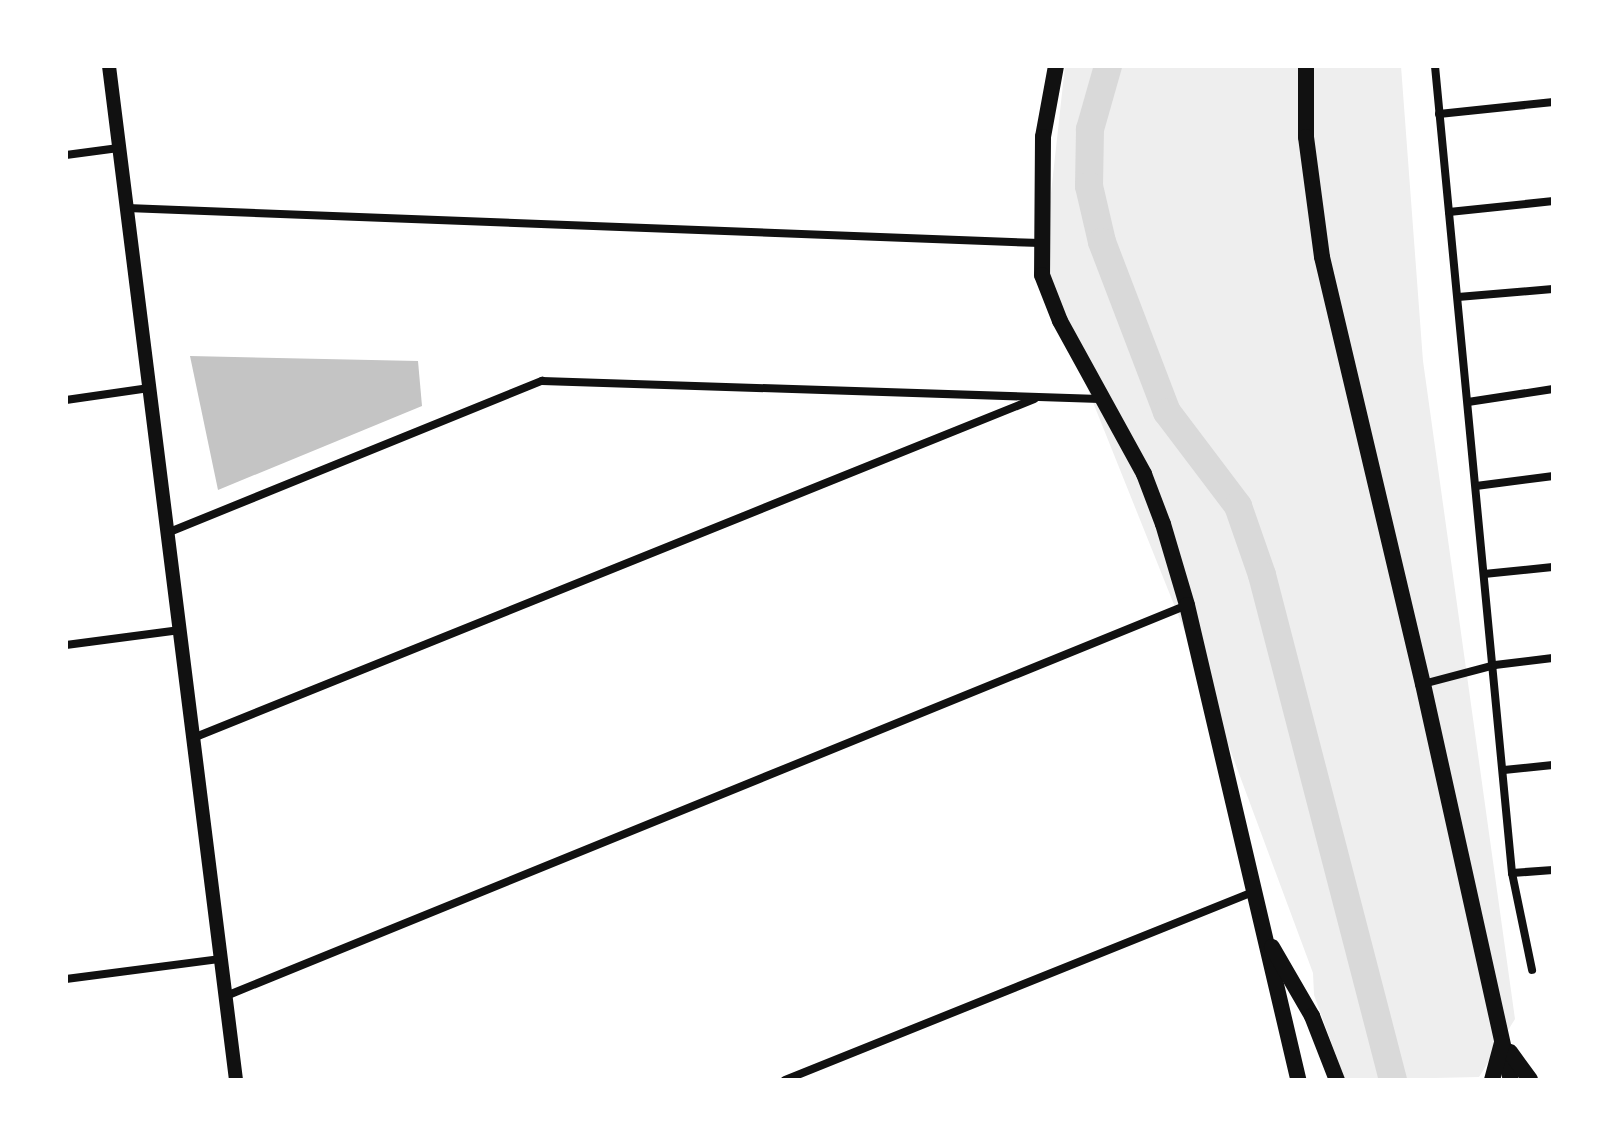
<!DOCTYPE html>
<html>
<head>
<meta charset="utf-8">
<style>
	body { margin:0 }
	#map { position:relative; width:1619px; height:1146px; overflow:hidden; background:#fff; font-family:Overpass,sans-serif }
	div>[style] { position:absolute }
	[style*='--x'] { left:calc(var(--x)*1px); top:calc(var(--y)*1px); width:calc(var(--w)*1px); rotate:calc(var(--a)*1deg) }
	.green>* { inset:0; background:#eee }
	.canal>* { height:28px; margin:-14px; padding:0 14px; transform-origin:14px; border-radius:14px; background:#d9d9d9 }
	.building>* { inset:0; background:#c4c4c4 }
	.minor>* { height:8px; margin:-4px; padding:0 4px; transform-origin:4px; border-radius:4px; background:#111 }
	.tertiary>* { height:14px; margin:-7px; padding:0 7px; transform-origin:7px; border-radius:7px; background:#111 }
	.secondary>* { height:16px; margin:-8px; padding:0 8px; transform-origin:8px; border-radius:8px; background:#111 }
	span { translate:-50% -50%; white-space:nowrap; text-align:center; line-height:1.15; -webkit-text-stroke:7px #fff; paint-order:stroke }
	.frame { position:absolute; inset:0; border:68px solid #fff; pointer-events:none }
</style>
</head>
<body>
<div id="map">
	<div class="green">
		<div style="clip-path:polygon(1065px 66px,1401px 66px,1423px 361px,1515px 1019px,1479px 1077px,1345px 1080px,1314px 995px,1313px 973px,1205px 682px,1042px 275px)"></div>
	</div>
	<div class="canal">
		<div style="--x:1108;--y:66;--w:66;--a:105.9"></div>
		<div style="--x:1090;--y:129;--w:57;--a:91"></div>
		<div style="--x:1089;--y:186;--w:57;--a:76.9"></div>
		<div style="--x:1102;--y:242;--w:182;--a:69.1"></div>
		<div style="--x:1167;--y:412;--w:118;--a:52.9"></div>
		<div style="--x:1238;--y:506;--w:73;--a:70.8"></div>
		<div style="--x:1262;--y:575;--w:522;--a:75.46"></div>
	</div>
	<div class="building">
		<div style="clip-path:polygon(190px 356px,418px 361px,422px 406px,218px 490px)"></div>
	</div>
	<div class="minor">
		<div style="--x:1435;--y:66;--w:811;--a:84.55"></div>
		<div style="--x:1512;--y:873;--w:99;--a:78.3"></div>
		<div style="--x:1439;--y:114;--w:115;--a:-6"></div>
		<div style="--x:66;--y:155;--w:53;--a:-7.5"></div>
		<div style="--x:127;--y:208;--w:914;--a:2.2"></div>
		<div style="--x:1449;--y:212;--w:105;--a:-6"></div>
		<div style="--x:1458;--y:297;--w:95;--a:-4.8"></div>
		<div style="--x:66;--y:400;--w:84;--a:-8.2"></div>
		<div style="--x:1468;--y:402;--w:86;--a:-8.7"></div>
		<div style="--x:1476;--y:486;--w:78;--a:-7.4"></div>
		<div style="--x:167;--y:533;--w:405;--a:-22.1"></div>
		<div style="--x:542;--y:381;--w:558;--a:1.85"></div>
		<div style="--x:1484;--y:574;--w:69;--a:-5.8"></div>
		<div style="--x:66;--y:645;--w:115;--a:-7.5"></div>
		<div style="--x:1423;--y:684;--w:74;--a:-14.8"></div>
		<div style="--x:1495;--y:665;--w:58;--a:-6.9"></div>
		<div style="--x:193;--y:738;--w:907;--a:-21.95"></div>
		<div style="--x:1504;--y:770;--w:49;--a:-5.8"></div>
		<div style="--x:1512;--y:873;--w:41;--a:-4.2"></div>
		<div style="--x:66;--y:979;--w:156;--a:-7.4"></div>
		<div style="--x:226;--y:996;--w:1037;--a:-22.14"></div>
		<div style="--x:785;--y:1080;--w:504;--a:-21.89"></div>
	</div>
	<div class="tertiary">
		<div style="--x:109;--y:66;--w:1022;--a:82.86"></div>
	</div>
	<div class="secondary">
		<div style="--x:1056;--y:66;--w:72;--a:100.4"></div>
		<div style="--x:1043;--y:137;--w:138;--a:90.4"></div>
		<div style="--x:1042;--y:275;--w:49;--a:68.6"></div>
		<div style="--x:1060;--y:321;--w:175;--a:61.2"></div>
		<div style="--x:1144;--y:474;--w:53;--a:69.2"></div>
		<div style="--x:1163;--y:524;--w:84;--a:73.5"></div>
		<div style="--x:1187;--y:605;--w:488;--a:76.8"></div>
		<div style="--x:1306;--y:66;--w:71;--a:90"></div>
		<div style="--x:1306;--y:137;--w:121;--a:82.4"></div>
		<div style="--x:1322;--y:257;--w:439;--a:76.7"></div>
		<div style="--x:1423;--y:684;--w:406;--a:77.5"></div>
		<div style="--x:1272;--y:947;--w:80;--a:59.9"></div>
		<div style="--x:1312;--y:1016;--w:69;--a:68.7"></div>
		<div style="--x:1510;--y:1052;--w:34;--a:54"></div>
		<div style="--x:1492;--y:1080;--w:38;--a:-75"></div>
	</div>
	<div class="frame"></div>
</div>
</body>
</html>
